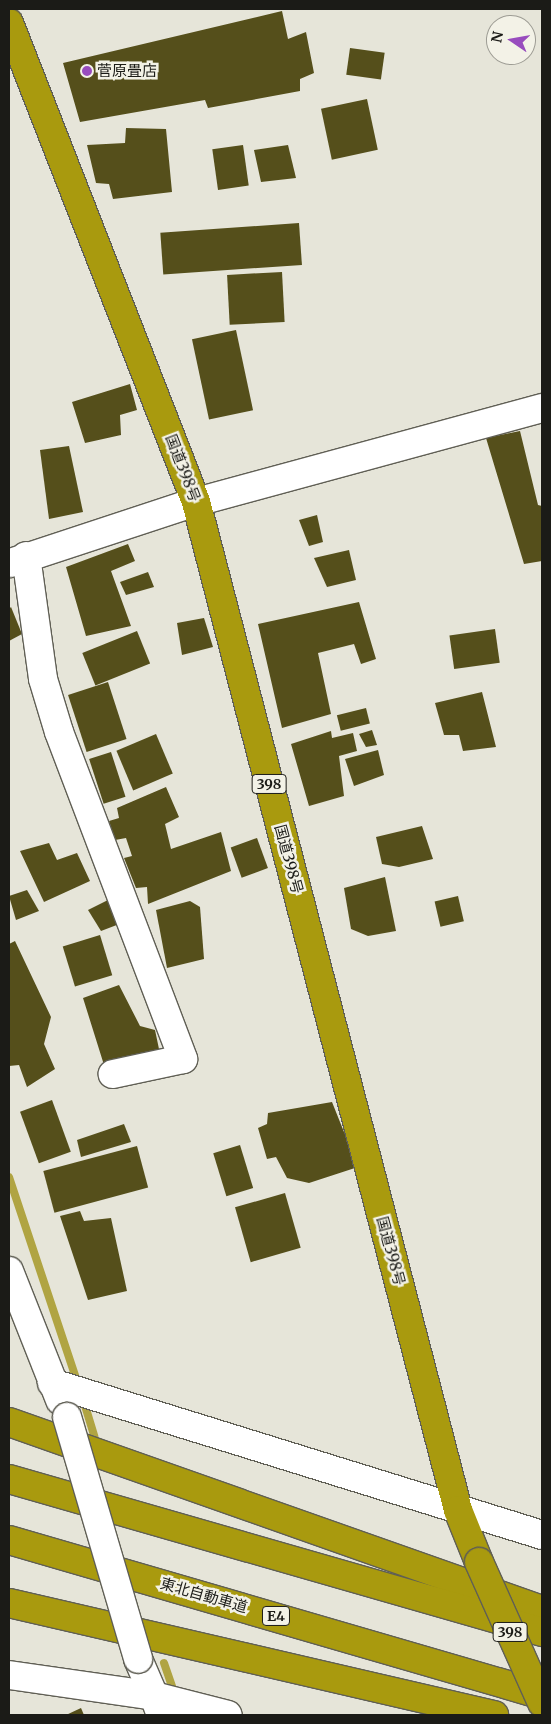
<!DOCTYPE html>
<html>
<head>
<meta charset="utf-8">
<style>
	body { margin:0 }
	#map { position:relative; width:551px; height:1724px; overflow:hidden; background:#e6e5d9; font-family:Merriweather,"Noto Sans JP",serif }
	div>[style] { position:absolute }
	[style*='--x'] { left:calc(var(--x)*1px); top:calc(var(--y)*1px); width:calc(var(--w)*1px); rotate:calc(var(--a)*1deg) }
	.stream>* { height:8px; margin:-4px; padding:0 4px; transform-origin:4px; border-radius:4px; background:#b0a442 }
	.building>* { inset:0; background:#554f1b; transform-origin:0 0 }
	.roads { filter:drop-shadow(1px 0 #605f55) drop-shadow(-1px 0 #605f55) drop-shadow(0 1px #605f55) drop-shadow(0 -1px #605f55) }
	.minor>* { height:28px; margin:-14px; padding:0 14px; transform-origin:14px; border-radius:14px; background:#fff }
	.highway>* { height:28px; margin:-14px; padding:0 14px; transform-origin:14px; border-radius:14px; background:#a99a0e }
	.bridges { filter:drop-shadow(1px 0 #605f55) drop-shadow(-1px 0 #605f55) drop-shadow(0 1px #605f55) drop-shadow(0 -1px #605f55) }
	.minor-bridge>* { height:28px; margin:-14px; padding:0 14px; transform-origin:14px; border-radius:14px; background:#fff }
	.highway-bridge>* { height:28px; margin:-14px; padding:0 14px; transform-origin:14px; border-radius:14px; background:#a99a0e }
	.dots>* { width:14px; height:14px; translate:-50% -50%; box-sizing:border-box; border:2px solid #f3f2e7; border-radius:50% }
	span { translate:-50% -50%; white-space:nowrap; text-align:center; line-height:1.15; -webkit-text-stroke:5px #f3f2e7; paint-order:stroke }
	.shield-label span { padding:1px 4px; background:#f3f2e7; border:1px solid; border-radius:4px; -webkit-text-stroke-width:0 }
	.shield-label { font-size:14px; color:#1b1b17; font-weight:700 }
	.poi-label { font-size:15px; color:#1b1b17 }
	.left { translate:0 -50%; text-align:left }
	.street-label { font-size:15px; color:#1b1b17 }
	.frame { position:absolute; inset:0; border:10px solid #1b1b17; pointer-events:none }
	.north { position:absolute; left:486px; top:15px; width:50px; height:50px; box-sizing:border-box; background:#f3f2e7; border:1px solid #9d9c94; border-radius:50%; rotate:282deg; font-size:14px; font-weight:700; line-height:20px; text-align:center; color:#1b1b17 }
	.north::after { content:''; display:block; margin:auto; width:18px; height:22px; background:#984cbe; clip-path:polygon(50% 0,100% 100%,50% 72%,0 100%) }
</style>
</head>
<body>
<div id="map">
	<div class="stream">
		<div style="--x:9;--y:1177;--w:218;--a:71.6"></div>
		<div style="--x:83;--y:1399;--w:39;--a:73"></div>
		<div style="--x:164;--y:1663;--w:34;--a:71"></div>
	</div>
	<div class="building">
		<div style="clip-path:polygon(282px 11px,288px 39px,306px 32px,314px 73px,300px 79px,300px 91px,208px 108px,205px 100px,80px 122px,63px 63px)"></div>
		<div style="left:350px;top:48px;width:35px;height:27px;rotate:8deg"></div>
		<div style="left:367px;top:99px;width:52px;height:47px;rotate:78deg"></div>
		<div style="clip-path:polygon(126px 128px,166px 129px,172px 192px,113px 199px,109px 184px,96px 183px,87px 145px,125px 143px)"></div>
		<div style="left:243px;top:145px;width:41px;height:31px;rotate:82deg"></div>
		<div style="clip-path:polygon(288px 145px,296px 178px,261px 182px,254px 150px)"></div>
		<div style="left:299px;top:223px;width:42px;height:139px;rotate:86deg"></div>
		<div style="left:282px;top:272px;width:50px;height:55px;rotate:87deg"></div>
		<div style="left:236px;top:330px;width:82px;height:45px;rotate:78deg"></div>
		<div style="clip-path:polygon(130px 384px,137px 410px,120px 415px,121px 435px,85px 443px,72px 402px)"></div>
		<div style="clip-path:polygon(520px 431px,538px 505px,542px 506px,542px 561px,524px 564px,486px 438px)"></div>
		<div style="clip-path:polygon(69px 446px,83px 512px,49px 519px,40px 450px)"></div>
		<div style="clip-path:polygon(317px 515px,323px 542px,309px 546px,299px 520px)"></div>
		<div style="clip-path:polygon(128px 544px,135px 561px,111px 571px,131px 626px,86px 636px,66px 567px)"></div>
		<div style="clip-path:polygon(349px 550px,356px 580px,327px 587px,314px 558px)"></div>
		<div style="clip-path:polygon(148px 572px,154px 587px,126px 595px,120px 582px)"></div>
		<div style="clip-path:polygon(359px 602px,376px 659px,361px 664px,354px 644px,318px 653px,331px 714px,282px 728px,258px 624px)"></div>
		<div style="clip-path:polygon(11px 607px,22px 634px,9px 641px,9px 609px)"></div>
		<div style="clip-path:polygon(204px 618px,213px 647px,182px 655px,177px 623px)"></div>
		<div style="left:495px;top:629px;width:34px;height:46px;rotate:82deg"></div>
		<div style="left:137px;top:631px;width:35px;height:59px;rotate:68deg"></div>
		<div style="left:108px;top:682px;width:60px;height:42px;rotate:72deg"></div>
		<div style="clip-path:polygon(482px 692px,496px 747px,463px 751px,459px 735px,444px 735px,435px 703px)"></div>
		<div style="left:366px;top:708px;width:16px;height:30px;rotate:76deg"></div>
		<div style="clip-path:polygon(372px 730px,377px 745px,366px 747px,359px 734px)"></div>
		<div style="clip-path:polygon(331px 731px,332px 738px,353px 733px,357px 751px,339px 756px,344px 796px,309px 806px,291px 744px)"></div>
		<div style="left:156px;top:734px;width:43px;height:43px;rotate:67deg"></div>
		<div style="clip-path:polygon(378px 750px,384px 775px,354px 786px,345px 759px)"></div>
		<div style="left:111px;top:752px;width:47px;height:23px;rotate:72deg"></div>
		<div style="clip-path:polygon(166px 787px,179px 817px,165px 824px,171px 849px,221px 832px,231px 871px,148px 904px,147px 887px,136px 888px,124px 858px,132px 856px,126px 838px,115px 840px,109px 821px,119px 818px,117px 808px)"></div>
		<div style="clip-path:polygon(422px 826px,433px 859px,399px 867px,382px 864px,376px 837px)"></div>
		<div style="left:257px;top:838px;width:32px;height:28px;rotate:70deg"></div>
		<div style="clip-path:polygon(49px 843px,57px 860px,77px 853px,90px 881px,44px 902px,20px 851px)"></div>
		<div style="clip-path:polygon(385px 877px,396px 931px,368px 936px,351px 929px,344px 888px)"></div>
		<div style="clip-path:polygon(27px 890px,39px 911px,16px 920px,9px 896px)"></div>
		<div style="left:458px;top:896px;width:26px;height:24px;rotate:77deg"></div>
		<div style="clip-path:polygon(112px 898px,122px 923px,101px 931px,88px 910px)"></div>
		<div style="clip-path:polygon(190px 901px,200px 907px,204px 959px,167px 968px,156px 910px)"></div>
		<div style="left:100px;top:935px;width:42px;height:39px;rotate:73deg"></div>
		<div style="clip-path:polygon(15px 941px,51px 1017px,44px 1044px,55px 1069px,27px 1087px,19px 1065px,9px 1066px,9px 944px)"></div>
		<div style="clip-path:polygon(119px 985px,140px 1026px,155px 1030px,159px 1049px,104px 1065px,83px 998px)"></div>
		<div style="left:52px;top:1100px;width:55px;height:34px;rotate:70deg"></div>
		<div style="clip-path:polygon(332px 1102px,358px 1167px,309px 1183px,287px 1178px,276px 1157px,267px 1159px,258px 1128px,267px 1124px,268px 1113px)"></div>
		<div style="clip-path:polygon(124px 1124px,131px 1142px,81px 1157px,77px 1140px)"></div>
		<div style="left:240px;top:1145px;width:45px;height:28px;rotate:73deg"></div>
		<div style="left:137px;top:1146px;width:43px;height:97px;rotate:75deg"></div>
		<div style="left:285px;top:1193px;width:57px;height:52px;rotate:74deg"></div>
		<div style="clip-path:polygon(80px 1211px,84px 1221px,111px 1218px,127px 1291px,88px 1300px,60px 1216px)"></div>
		<div style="clip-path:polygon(81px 1708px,84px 1715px,66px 1715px)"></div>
	</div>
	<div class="roads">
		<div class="minor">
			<div style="--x:26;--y:556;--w:124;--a:82.1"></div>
			<div style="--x:43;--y:679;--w:55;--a:73.2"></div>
			<div style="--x:59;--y:732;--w:350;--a:69.2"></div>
			<div style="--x:183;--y:1059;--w:72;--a:167.9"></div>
			<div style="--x:10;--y:563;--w:196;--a:-18.2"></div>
			<div style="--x:196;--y:502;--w:359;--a:-15.2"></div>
			<div style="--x:9;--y:1271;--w:139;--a:68.4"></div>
			<div style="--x:52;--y:1383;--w:513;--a:17.23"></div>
			<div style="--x:138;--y:1659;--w:40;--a:66.6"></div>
			<div style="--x:154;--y:1696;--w:76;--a:14.4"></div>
			<div style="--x:9;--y:1675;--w:147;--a:8.2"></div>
			<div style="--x:154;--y:1696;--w:20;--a:70"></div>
		</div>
		<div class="highway">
			<div style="--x:9;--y:23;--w:514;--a:68.67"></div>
			<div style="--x:196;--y:502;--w:1041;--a:75.43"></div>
			<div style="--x:458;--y:1510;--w:56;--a:68"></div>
			<div style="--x:9;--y:1422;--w:565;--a:19.43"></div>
			<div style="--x:9;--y:1479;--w:555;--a:16.02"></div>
			<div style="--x:9;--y:1540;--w:555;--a:16.21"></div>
			<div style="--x:9;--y:1603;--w:498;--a:13"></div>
		</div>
	</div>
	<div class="bridges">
		<div class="minor-bridge">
			<div style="--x:67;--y:1417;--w:252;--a:73.6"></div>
		</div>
		<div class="highway-bridge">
			<div style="--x:479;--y:1562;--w:154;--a:65.9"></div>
		</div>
	</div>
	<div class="dots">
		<div style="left:87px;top:71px;background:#984cbe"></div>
	</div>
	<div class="shield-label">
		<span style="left:269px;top:784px">398</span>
		<span style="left:276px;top:1616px">E4</span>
		<span style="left:510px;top:1632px">398</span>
	</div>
	<div class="poi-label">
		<span class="left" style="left:97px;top:71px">菅原畳店</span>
	</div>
	<div class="street-label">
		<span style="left:183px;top:468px;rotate:69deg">国道398号</span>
		<span style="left:289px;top:859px;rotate:75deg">国道398号</span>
		<span style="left:391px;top:1251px;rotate:75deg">国道398号</span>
		<span style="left:204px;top:1595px;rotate:16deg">東北自動車道</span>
	</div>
	<div class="frame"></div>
	<div class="north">N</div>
</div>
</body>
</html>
